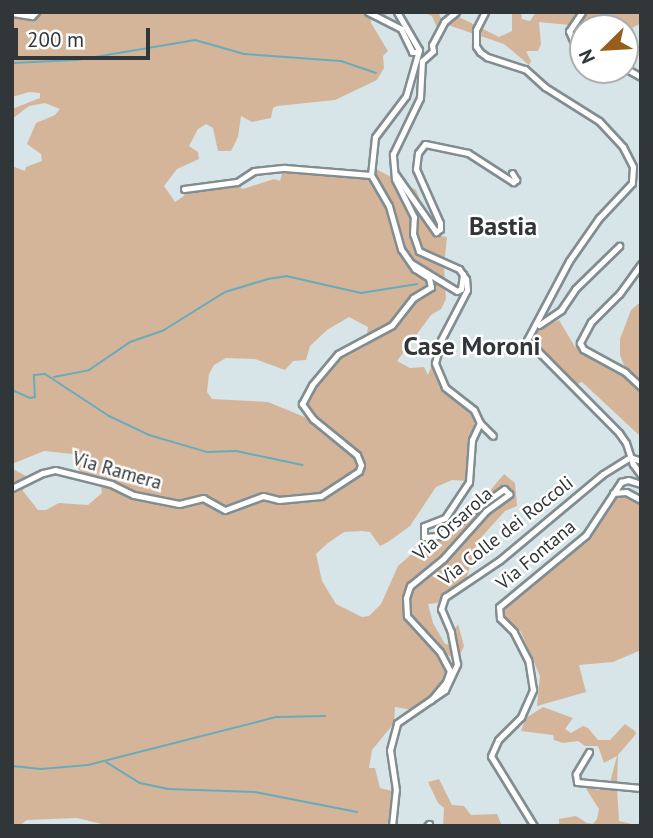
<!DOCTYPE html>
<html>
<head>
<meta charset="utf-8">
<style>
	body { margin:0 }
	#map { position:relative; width:653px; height:838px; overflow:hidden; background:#d7e5e8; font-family:"PT Sans",sans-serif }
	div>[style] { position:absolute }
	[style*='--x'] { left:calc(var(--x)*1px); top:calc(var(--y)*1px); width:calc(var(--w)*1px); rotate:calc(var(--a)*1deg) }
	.green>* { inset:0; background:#d4b59a }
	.stream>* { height:2px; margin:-1px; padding:0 1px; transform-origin:1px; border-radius:1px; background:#68abbb }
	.roads { filter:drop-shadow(2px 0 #818d90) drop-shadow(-2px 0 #818d90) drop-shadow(0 2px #818d90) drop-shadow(0 -2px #818d90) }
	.street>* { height:5px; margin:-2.5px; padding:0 2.5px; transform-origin:2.5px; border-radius:2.5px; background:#fff }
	span { translate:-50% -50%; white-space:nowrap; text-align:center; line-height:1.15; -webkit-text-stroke:5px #fff; paint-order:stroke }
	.street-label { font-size:19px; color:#313638 }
	.district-label { font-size:26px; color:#313638; font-weight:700 }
	.frame { position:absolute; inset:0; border:14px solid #313638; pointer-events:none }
	.north { position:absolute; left:569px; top:14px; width:70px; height:70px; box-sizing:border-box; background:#fff; border:2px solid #adafaf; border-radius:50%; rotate:246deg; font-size:19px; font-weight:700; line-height:28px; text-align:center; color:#313638 }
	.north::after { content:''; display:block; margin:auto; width:24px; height:32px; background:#975d1c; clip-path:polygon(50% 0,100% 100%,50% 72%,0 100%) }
	.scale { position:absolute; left:14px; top:28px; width:136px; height:32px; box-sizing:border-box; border:4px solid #313638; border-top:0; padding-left:9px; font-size:21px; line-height:24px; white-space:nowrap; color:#313638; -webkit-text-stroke:5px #fff; paint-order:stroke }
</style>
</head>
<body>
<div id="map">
	<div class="green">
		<div style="clip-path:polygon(evenodd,12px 12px,36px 18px,34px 12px,397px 12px,371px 18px,371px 23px,388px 51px,383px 56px,384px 68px,377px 80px,335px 100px,277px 106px,273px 108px,271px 118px,252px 122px,241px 116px,238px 137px,231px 151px,218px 151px,213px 128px,206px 124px,198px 129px,189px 146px,198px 152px,199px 159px,177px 169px,164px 186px,175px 202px,184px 196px,183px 192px,197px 186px,236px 185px,243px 189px,274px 179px,280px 181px,283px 170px,366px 177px,372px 167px,416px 190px,434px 235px,447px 237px,444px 266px,446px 299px,441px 309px,431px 315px,397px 361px,410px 368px,424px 367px,428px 375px,432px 365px,449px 395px,475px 418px,467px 481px,452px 480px,436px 487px,410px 526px,388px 542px,380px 546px,370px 532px,362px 531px,344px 532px,328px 543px,316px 554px,322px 581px,336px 604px,362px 617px,369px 616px,381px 604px,398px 566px,414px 552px,441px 538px,466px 519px,504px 474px,515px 483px,517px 506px,505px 511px,477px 542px,466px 580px,437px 603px,428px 604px,433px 623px,445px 644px,454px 646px,454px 631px,458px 624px,464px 646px,458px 660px,443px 653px,449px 669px,445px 680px,432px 696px,412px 710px,395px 707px,394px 723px,372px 750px,369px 768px,375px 768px,380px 788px,392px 791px,388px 823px,384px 826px,110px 826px,77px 818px,27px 820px,19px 826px,12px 826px,12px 166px,25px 171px,26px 167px,42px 161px,41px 154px,27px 144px,36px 123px,55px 115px,60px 109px,45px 103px,29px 106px,12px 119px,12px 109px,40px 98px,40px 93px,29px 92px,12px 97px,12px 12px,349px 317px,368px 327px,367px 334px,315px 384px,305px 403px,311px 413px,307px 418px,268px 402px,212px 399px,207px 392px,209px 374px,214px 365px,226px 358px,255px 359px,285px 370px,293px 361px,306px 360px,310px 346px,327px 330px,349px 317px,12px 12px,44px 451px,82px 455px,77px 466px,83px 476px,100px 482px,102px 493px,88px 505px,59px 503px,46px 510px,38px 510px,23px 491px,26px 476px,13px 469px,12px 464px,44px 451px)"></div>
		<div style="clip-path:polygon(423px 12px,438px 12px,442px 20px,451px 13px,499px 37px,512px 31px,512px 12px,521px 12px,522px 19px,530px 21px,536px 12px,641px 12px,641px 23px,625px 32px,625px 28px,583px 28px,583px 33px,569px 25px,539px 22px,541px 44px,538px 51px,526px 51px,531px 61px,529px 65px,504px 44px,445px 24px,439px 32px,432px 16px)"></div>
		<div style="clip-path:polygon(638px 304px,641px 304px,641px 437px,582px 382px,575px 385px,562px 368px,531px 340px,536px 330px,559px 320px,575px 347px,613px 369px,627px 373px,620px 355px,620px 339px,631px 310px)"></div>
		<div style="clip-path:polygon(628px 496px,641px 503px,641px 650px,613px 662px,579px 665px,586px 692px,537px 706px,540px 676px,521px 632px,503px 615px,502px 610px,584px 542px,615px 497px)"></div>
		<div style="clip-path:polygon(543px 707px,573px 718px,565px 729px,571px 733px,583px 726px,588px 728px,598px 740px,610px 740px,625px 724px,635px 731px,636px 734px,618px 755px,617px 787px,619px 821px,636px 825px,641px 822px,641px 826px,559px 826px,559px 819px,576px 816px,587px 823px,593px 824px,597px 819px,599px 809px,585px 787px,599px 790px,609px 786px,617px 756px,604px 763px,598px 746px,585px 746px,578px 741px,563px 743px,554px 740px,553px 735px,521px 731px,526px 718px)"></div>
		<div style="clip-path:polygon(439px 779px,452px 805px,464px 806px,471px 815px,497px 814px,502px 826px,443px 826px,444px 808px,438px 803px,428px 782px)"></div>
	</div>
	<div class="stream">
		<div style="--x:12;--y:63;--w:65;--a:-2.6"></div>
		<div style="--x:77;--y:60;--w:120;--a:-9.6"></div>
		<div style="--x:195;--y:40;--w:51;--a:15.9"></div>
		<div style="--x:244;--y:54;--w:97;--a:4.1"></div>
		<div style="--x:341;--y:61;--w:37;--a:19"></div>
		<div style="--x:54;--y:377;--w:36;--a:-11"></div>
		<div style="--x:89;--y:370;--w:50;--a:-34.3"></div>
		<div style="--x:130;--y:342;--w:36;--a:-19"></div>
		<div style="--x:164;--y:330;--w:72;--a:-31.9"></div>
		<div style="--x:225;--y:292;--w:45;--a:-16.8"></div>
		<div style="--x:268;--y:279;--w:18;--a:-9"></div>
		<div style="--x:286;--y:276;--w:77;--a:12.8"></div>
		<div style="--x:361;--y:293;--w:57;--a:-9.1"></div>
		<div style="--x:12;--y:390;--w:20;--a:24"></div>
		<div style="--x:30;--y:398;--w:5;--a:-11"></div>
		<div style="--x:35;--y:397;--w:22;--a:-93"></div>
		<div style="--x:34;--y:375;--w:11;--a:-5"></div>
		<div style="--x:45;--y:374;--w:77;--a:33.3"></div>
		<div style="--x:109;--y:416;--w:44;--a:25.4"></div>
		<div style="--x:149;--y:435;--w:60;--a:16.3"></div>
		<div style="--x:207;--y:452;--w:29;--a:-2"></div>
		<div style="--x:236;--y:451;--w:68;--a:11.8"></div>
		<div style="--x:106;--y:762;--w:40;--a:32"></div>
		<div style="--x:140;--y:783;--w:29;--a:12"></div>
		<div style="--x:168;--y:789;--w:87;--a:2"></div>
		<div style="--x:255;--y:792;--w:104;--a:11.1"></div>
		<div style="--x:12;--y:766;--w:29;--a:6"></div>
		<div style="--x:41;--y:769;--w:47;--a:-4.9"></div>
		<div style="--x:88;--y:765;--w:195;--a:-14.3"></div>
		<div style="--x:277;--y:717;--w:48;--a:-1.2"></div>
	</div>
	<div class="roads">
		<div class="street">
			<div style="--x:368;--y:12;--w:37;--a:27"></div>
			<div style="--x:401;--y:29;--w:25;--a:64"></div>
			<div style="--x:412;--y:52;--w:5;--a:0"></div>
			<div style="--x:397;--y:12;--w:44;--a:59.9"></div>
			<div style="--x:485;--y:12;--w:20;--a:117"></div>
			<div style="--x:476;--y:30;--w:16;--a:90"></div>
			<div style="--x:476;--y:46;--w:7;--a:56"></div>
			<div style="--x:480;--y:52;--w:9;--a:36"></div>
			<div style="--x:487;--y:57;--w:40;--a:18"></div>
			<div style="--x:525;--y:69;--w:27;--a:42"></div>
			<div style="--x:545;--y:87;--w:64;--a:32.2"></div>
			<div style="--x:599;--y:121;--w:35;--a:47"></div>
			<div style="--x:623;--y:147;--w:22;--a:63"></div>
			<div style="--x:633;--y:167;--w:16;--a:94"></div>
			<div style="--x:632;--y:183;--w:48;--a:133.3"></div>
			<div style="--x:599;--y:218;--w:52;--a:124.9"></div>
			<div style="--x:569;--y:261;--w:89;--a:118"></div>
			<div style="--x:527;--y:340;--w:131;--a:45.3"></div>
			<div style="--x:619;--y:433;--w:12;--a:55"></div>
			<div style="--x:626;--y:443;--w:22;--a:72"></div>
			<div style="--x:633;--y:464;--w:14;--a:54"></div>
			<div style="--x:582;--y:12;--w:23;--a:124"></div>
			<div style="--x:569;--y:31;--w:15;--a:67"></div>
			<div style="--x:575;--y:45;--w:9;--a:21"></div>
			<div style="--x:12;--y:13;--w:20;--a:9"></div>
			<div style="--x:32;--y:16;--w:6;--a:-45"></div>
			<div style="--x:625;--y:68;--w:18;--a:29"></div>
			<div style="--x:396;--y:175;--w:70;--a:54.9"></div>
			<div style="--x:436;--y:232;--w:5;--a:-37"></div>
			<div style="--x:440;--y:229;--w:6;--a:-90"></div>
			<div style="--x:440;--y:223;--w:59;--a:-114"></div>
			<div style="--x:416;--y:169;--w:16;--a:-83"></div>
			<div style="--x:418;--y:153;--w:11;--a:-52"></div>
			<div style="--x:425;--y:144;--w:44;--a:11.8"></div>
			<div style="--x:468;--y:153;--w:54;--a:32.8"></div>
			<div style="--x:513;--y:182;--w:4;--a:-34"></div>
			<div style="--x:516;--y:180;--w:8;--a:-120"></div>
			<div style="--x:184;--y:189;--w:53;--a:-7.5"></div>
			<div style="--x:237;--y:182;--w:20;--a:-33"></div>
			<div style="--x:254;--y:171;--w:31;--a:-6"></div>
			<div style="--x:285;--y:168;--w:86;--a:4.7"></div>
			<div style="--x:411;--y:263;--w:54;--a:31.3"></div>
			<div style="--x:457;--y:291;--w:4;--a:-27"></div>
			<div style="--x:461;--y:289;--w:15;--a:-82"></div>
			<div style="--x:641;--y:264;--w:37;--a:126"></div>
			<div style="--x:619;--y:294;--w:40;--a:135"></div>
			<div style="--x:591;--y:322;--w:24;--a:118"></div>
			<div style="--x:580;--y:343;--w:7;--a:63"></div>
			<div style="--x:583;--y:349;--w:48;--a:28.7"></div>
			<div style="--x:625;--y:372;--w:22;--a:43"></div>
			<div style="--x:539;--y:325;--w:27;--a:-34"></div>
			<div style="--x:561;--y:310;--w:25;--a:-56"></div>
			<div style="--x:575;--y:289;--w:62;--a:-44.3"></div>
			<div style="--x:480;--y:423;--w:18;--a:45"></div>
			<div style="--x:12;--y:488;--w:34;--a:-26"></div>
			<div style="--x:43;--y:473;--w:12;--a:-14"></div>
			<div style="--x:55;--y:470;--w:58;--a:14"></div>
			<div style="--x:111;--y:484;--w:25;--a:26"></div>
			<div style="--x:134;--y:495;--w:46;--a:11.3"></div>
			<div style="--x:179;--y:504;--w:25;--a:-14"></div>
			<div style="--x:203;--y:498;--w:25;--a:29"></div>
			<div style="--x:225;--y:510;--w:40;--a:-20.2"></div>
			<div style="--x:263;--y:496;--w:16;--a:14"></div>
			<div style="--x:279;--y:500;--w:42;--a:-5.4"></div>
			<div style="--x:321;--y:496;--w:45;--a:-33.3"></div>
			<div style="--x:359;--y:471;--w:6;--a:-72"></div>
			<div style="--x:361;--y:465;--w:11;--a:-112"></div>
			<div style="--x:357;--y:455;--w:57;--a:-140.7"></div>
			<div style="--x:313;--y:419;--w:19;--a:-126"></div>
			<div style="--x:302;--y:404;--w:21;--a:-62"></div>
			<div style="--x:312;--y:385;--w:40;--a:-50"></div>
			<div style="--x:338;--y:354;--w:61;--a:-28.2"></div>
			<div style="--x:392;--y:325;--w:34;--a:-52"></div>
			<div style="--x:413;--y:298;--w:21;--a:-31"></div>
			<div style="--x:431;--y:287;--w:9;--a:-103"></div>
			<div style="--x:429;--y:278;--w:17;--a:-147"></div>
			<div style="--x:415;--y:269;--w:24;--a:-125"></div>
			<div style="--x:401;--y:249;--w:45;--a:-105.6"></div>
			<div style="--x:389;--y:206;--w:36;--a:-120"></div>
			<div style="--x:371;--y:175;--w:38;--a:-84"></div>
			<div style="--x:375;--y:137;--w:51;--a:-52.9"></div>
			<div style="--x:406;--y:96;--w:48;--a:-74.2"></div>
			<div style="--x:613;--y:493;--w:13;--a:-4"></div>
			<div style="--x:626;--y:492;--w:17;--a:28"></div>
			<div style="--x:431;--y:700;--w:23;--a:-50"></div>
			<div style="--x:446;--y:682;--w:12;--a:-70"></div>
			<div style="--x:450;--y:671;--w:21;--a:-118"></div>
			<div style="--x:440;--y:652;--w:49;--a:-132.5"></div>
			<div style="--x:407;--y:616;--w:18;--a:-93"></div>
			<div style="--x:406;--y:598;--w:13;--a:-72"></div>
			<div style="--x:410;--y:586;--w:43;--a:-39.3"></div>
			<div style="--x:443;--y:559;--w:64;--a:-48.1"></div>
			<div style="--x:486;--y:511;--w:29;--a:-36"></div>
			<div style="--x:509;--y:494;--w:7;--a:-135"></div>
			<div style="--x:504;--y:489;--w:81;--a:144.5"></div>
			<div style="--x:438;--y:536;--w:14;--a:176"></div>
			<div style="--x:424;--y:537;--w:11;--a:-90"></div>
			<div style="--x:424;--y:526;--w:22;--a:-21"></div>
			<div style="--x:445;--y:518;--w:43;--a:-56.3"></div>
			<div style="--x:469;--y:482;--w:42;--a:-85.9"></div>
			<div style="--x:472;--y:440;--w:19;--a:-65"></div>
			<div style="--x:480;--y:423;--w:14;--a:-115"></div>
			<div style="--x:474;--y:410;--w:37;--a:-142"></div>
			<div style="--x:445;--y:387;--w:26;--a:-113"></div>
			<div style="--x:435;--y:363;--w:24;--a:-75"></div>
			<div style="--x:441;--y:340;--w:56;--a:-62.5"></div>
			<div style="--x:467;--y:290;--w:11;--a:-95"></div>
			<div style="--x:466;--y:279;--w:12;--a:-125"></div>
			<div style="--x:459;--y:269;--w:44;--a:-155.8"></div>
			<div style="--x:419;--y:251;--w:18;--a:-109"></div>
			<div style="--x:413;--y:234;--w:17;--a:-87"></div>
			<div style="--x:414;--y:217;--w:42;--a:-116.6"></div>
			<div style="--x:395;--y:179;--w:25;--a:-95"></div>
			<div style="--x:393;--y:154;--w:62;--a:-64.3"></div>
			<div style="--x:420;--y:98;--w:37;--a:-87"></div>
			<div style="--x:422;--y:61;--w:15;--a:-42"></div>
			<div style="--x:433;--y:51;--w:6;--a:-99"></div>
			<div style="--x:432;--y:45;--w:26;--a:-62"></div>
			<div style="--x:444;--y:22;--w:16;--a:-40"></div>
			<div style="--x:589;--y:752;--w:26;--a:121"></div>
			<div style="--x:576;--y:774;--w:8;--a:83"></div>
			<div style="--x:577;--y:782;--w:64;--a:5.4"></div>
			<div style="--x:392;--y:826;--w:36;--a:-84"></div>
			<div style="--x:396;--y:790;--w:40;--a:-98.5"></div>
			<div style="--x:390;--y:750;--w:28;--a:-75"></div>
			<div style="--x:397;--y:723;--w:58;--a:-34.5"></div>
			<div style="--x:445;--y:690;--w:29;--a:-65"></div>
			<div style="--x:457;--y:664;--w:33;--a:-101"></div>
			<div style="--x:451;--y:632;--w:25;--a:-113"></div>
			<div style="--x:441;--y:609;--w:13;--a:-72"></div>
			<div style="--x:445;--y:597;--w:66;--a:-33.9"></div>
			<div style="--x:500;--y:560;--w:134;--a:-39.9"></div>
			<div style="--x:603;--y:474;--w:32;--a:-32"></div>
			<div style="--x:630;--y:457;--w:12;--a:20"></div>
			<div style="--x:427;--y:826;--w:3;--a:-45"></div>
			<div style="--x:534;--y:826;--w:82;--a:-121.6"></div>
			<div style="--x:491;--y:756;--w:17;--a:-66"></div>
			<div style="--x:498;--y:740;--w:33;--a:-45"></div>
			<div style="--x:521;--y:717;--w:30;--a:-66"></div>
			<div style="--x:533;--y:690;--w:30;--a:-99"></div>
			<div style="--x:528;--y:660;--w:31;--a:-117"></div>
			<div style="--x:514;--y:632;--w:20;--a:-135"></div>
			<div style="--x:500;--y:618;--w:11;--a:-95"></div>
			<div style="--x:499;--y:607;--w:113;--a:-39.6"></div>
			<div style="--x:586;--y:535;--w:64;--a:-56.6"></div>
			<div style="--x:621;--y:482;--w:7;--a:-16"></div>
			<div style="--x:628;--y:480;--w:14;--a:17"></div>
		</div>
	</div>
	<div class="street-label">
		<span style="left:117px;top:471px;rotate:16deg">Via Ramera</span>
		<span style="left:453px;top:524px;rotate:-42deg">Via Orsarola</span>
		<span style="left:506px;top:531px;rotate:-38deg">Via Colle dei Roccoli</span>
		<span style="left:536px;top:555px;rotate:-40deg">Via Fontana</span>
	</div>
	<div class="district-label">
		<span style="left:503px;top:226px">Bastia</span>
		<span style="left:472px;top:346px">Case Moroni</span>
	</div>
	<div class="frame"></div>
	<div class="north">N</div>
	<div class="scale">200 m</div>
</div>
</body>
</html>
